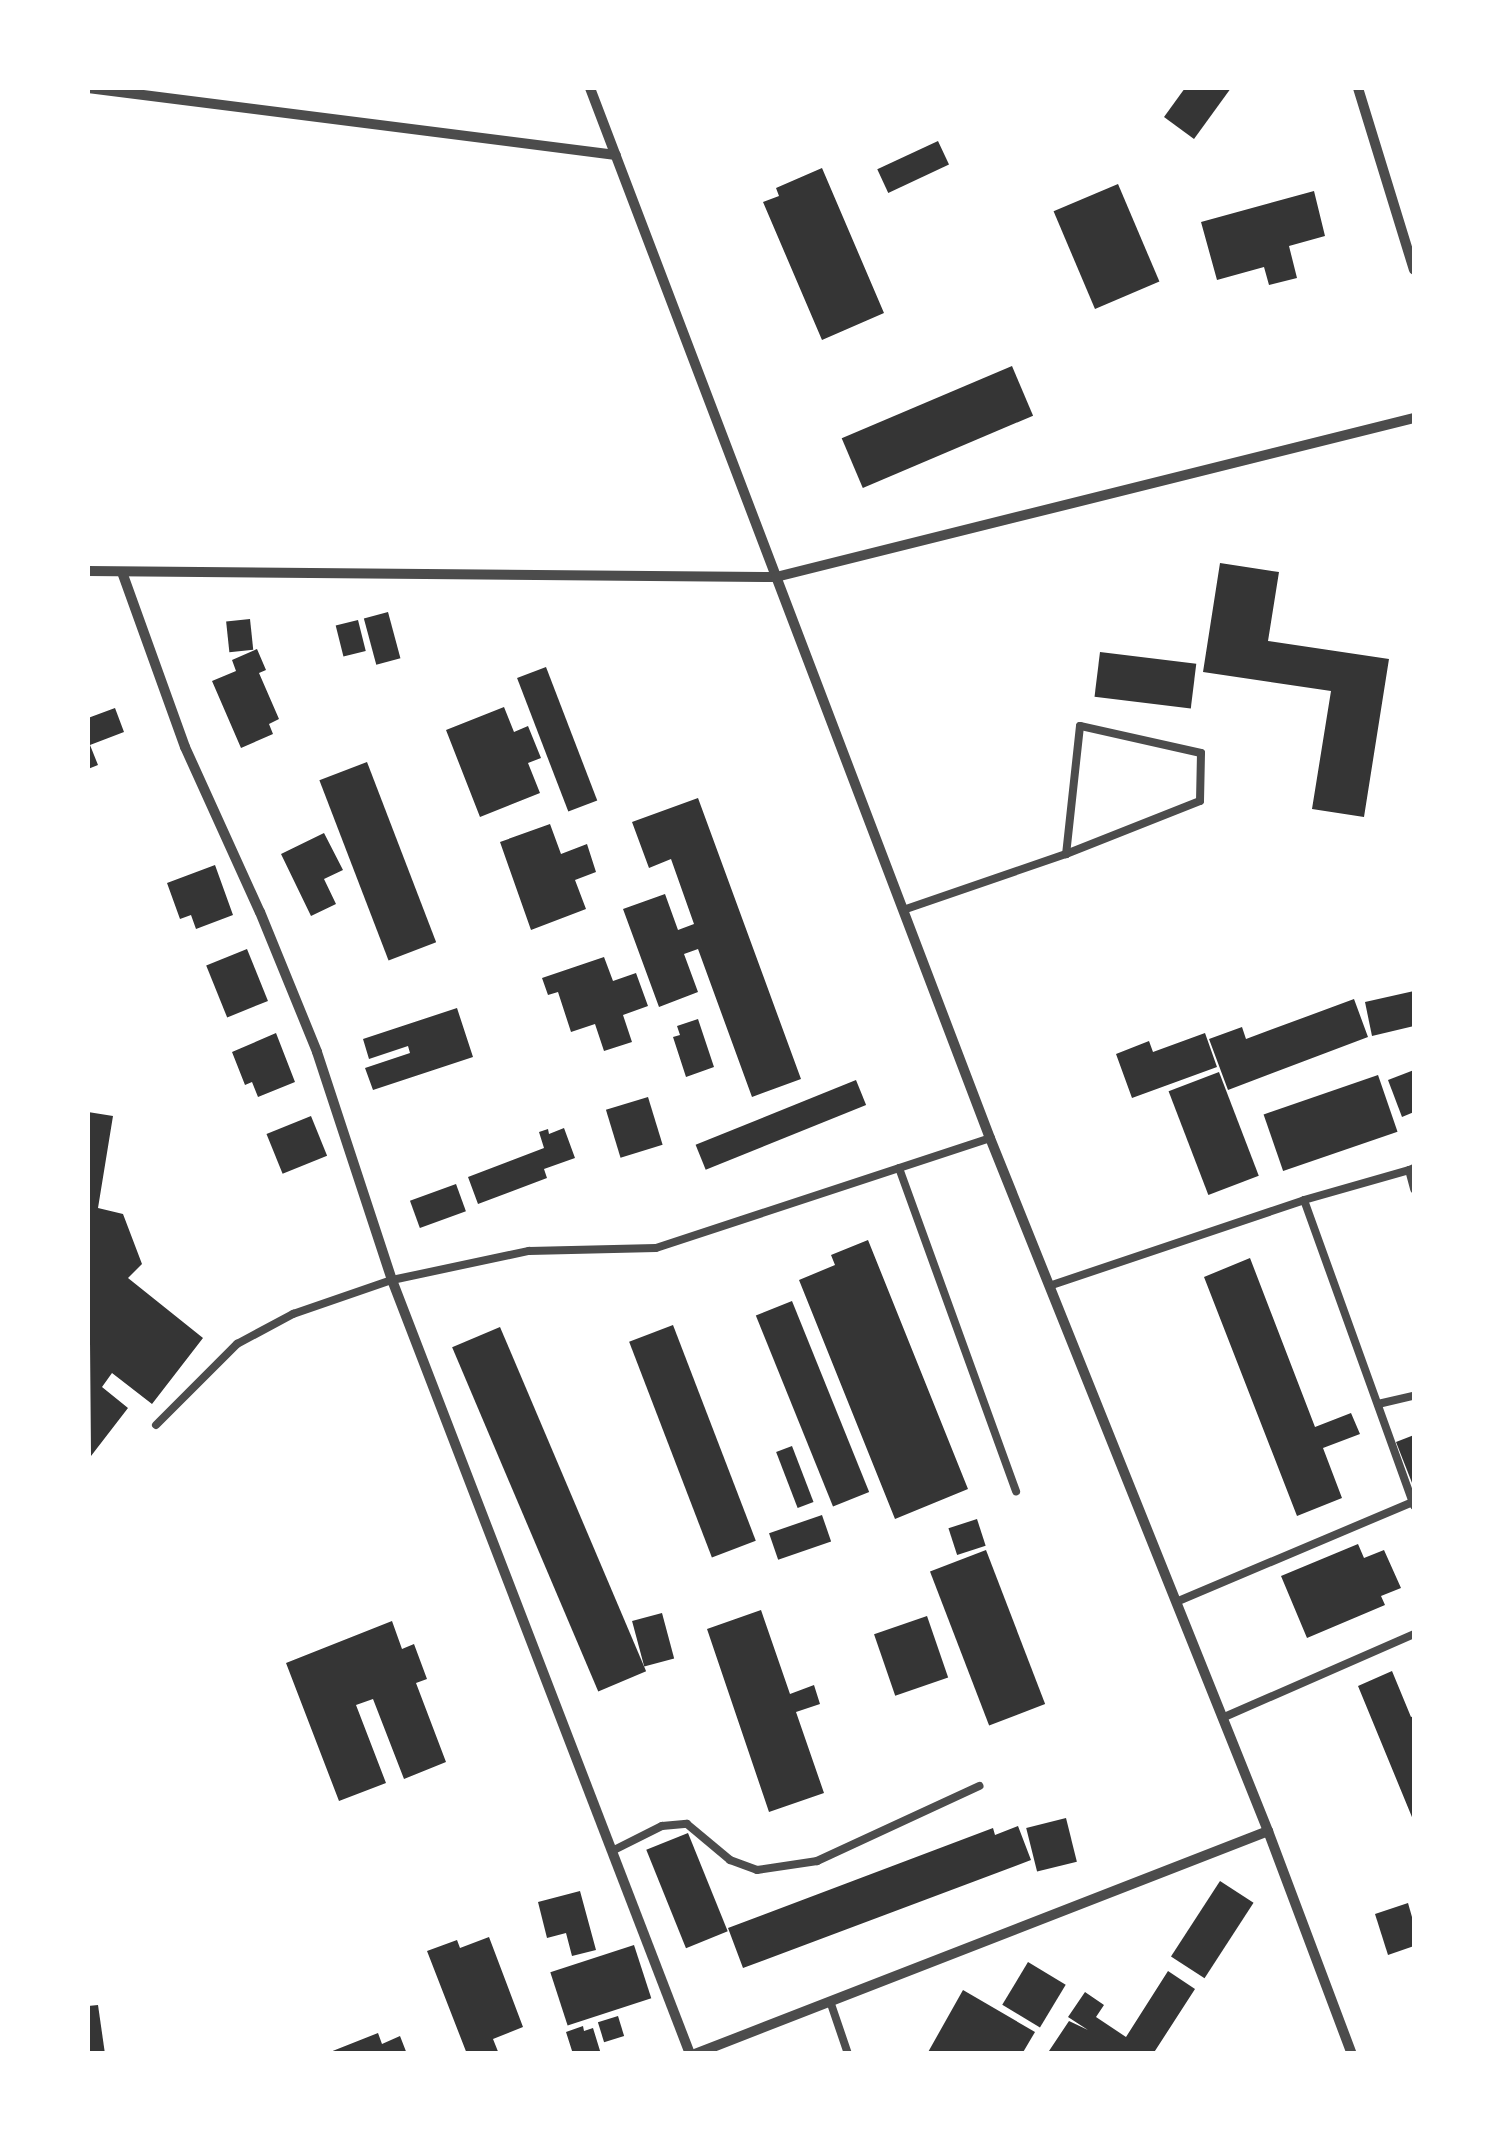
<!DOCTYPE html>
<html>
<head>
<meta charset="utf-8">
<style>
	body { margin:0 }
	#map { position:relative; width:1502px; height:2141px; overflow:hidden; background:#fff; font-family:Mulish,sans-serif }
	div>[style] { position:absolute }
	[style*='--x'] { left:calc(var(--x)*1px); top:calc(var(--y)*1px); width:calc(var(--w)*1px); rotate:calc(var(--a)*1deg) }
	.building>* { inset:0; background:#353535; transform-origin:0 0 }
	.service>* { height:8px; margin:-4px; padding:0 4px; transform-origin:4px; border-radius:4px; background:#4c4c4c }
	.minor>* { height:10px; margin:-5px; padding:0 5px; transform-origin:5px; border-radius:5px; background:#4c4c4c }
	span { translate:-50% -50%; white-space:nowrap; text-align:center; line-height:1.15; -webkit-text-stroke:10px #fff; paint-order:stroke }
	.frame { position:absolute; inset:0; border:90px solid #fff; pointer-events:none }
</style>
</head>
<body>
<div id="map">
	<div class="building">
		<div style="clip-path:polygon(1185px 88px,1231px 88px,1194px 139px,1164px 117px)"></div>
		<div style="left:938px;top:141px;width:26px;height:67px;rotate:65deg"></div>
		<div style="clip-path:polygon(822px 168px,884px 313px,822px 340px,763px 202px,779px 196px,776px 188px)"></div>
		<div style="left:1118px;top:184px;width:106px;height:70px;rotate:67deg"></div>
		<div style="clip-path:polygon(1314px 191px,1325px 236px,1289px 246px,1297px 278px,1269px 285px,1264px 267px,1217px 280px,1201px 222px)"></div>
		<div style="left:1012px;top:366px;width:54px;height:185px;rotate:67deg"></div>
		<div style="clip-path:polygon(1220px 563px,1279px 572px,1268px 641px,1389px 659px,1364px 817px,1312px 809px,1331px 691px,1203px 672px)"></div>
		<div style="left:388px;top:612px;width:48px;height:25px;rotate:75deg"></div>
		<div style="left:250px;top:619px;width:31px;height:24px;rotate:84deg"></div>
		<div style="left:358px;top:620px;width:32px;height:23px;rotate:76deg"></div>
		<div style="clip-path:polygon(257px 649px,266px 670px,259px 673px,279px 719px,269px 724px,273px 734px,241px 748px,212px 681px,236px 671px,232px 660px)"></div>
		<div style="left:1100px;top:652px;width:97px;height:45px;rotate:7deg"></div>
		<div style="left:546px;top:667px;width:143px;height:31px;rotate:69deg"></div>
		<div style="clip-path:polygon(504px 707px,514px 732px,528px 726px,541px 758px,528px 763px,540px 793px,480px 817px,446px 730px)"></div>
		<div style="clip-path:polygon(115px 708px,124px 732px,90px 745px,98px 765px,88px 769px,88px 718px)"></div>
		<div style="left:367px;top:762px;width:193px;height:51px;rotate:69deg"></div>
		<div style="clip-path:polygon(698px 798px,801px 1079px,752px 1097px,698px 949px,684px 954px,698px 992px,659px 1007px,623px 909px,665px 894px,678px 930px,694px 924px,671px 859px,649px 868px,632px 822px)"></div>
		<div style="clip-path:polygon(550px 824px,561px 854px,587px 844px,596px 872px,575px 880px,586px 909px,531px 930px,500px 842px)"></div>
		<div style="clip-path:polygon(324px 833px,343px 870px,324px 879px,336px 904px,311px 916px,281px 854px)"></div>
		<div style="clip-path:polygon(215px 865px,233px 915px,196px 929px,191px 915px,180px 919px,167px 883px)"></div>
		<div style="left:247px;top:949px;width:56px;height:44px;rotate:68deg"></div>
		<div style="clip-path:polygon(604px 957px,613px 981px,636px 973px,648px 1006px,623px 1015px,632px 1042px,604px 1051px,595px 1024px,571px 1032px,558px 992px,548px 995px,542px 978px)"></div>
		<div style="clip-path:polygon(1414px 991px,1414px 1026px,1372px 1036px,1365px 1002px)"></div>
		<div style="clip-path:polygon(1354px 999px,1368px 1037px,1228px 1090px,1209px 1039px,1242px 1027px,1246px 1039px)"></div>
		<div style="clip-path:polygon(457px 1008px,473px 1057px,373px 1090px,365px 1068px,410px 1053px,408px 1046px,369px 1059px,363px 1039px)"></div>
		<div style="clip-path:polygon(698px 1019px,714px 1067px,686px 1077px,673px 1037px,680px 1035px,677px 1026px)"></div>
		<div style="clip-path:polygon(276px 1033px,295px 1082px,258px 1097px,252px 1082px,245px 1085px,232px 1052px)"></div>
		<div style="clip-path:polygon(1205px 1033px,1217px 1067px,1132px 1098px,1116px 1054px,1149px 1041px,1153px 1052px)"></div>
		<div style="clip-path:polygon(1414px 1070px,1414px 1112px,1402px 1117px,1388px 1080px)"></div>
		<div style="left:1219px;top:1072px;width:111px;height:54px;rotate:69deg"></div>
		<div style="left:1378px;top:1075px;width:60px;height:121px;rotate:71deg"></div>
		<div style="left:856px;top:1080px;width:27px;height:173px;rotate:68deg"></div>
		<div style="left:648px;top:1097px;width:50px;height:44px;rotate:73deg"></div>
		<div style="clip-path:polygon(88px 1112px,113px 1116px,98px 1208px,123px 1214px,142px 1264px,128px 1278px,203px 1338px,152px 1404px,112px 1373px,102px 1387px,128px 1408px,91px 1456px)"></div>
		<div style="left:311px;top:1116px;width:43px;height:48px;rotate:68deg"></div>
		<div style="clip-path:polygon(564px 1128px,575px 1158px,544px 1169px,547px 1178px,478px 1204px,468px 1177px,544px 1148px,539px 1132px,548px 1129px,549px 1134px)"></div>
		<div style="left:456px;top:1184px;width:29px;height:49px;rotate:70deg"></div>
		<div style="clip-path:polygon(868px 1240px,968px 1489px,895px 1519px,799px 1280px,835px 1265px,831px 1255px)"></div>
		<div style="clip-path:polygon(1250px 1258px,1315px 1427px,1351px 1413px,1360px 1434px,1323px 1448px,1342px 1498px,1297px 1516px,1204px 1277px)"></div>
		<div style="left:792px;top:1301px;width:206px;height:39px;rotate:68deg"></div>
		<div style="left:673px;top:1325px;width:231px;height:47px;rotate:69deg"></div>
		<div style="left:500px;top:1327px;width:374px;height:52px;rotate:67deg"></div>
		<div style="clip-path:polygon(1414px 1435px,1414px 1488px,1396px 1442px)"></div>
		<div style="left:792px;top:1446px;width:60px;height:17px;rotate:69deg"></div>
		<div style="left:822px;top:1515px;width:28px;height:56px;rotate:71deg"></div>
		<div style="left:977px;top:1519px;width:28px;height:30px;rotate:72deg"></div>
		<div style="clip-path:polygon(1358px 1544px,1364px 1558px,1384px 1550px,1401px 1588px,1381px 1596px,1385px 1605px,1307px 1638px,1281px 1576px)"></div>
		<div style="left:986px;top:1550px;width:165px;height:60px;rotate:69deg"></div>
		<div style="clip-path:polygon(761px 1610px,790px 1694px,814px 1685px,820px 1704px,796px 1712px,824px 1793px,769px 1812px,707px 1629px)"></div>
		<div style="left:662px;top:1613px;width:47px;height:31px;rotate:75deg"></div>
		<div style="left:927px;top:1616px;width:65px;height:56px;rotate:71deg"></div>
		<div style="clip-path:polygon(392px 1621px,402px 1649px,414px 1644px,427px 1679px,416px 1683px,446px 1762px,404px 1779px,373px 1699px,356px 1705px,386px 1783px,339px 1801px,286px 1663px)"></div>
		<div style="clip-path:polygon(1392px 1671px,1411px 1717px,1414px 1716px,1414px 1822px,1358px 1686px)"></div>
		<div style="left:1066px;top:1818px;width:45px;height:41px;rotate:76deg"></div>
		<div style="clip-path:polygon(1018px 1826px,1031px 1860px,743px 1968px,728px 1928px,993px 1828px,995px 1835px)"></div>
		<div style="left:688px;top:1833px;width:106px;height:45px;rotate:68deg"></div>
		<div style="left:1220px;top:1881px;width:40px;height:90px;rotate:33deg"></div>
		<div style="clip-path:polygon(580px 1891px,596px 1950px,572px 1956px,566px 1933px,547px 1938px,538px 1902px)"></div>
		<div style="clip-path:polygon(1408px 1903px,1414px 1924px,1414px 1946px,1388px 1955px,1375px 1914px)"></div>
		<div style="clip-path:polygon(489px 1937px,523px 2027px,493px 2039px,499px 2054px,467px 2054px,427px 1951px,457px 1940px,460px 1948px)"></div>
		<div style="left:634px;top:1945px;width:56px;height:88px;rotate:72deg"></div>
		<div style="left:1028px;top:1962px;width:44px;height:50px;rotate:31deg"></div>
		<div style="clip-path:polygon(1168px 1971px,1195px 1989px,1153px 2054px,1047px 2054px,1069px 2021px,1088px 2030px,1068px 2017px,1085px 1992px,1104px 2005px,1096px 2017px,1126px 2037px)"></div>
		<div style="clip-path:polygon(963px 1990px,1035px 2032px,1022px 2054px,927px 2054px)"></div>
		<div style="clip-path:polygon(98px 2005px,105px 2054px,88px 2054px,88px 2006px)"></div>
		<div style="left:618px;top:2016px;width:21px;height:21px;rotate:73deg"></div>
		<div style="clip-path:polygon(583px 2026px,584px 2031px,593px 2028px,601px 2054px,573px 2054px,566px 2032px)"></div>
		<div style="clip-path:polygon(378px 2033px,382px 2044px,400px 2036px,407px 2054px,325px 2054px)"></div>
	</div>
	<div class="service">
		<div style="--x:906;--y:909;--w:169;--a:-19"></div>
		<div style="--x:1066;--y:854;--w:144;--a:-21.6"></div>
		<div style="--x:1200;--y:801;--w:48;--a:-88.8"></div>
		<div style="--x:1201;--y:753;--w:124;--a:-167.4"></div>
		<div style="--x:1080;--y:726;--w:129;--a:96.2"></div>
		<div style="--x:899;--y:1168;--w:344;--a:70.1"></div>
		<div style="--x:1414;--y:1168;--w:5;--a:158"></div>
		<div style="--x:1409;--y:1170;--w:20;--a:75"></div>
		<div style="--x:1304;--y:1200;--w:109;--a:-15.9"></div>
		<div style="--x:1049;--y:1286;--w:269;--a:-18.6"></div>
		<div style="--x:1304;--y:1200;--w:325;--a:70.2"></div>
		<div style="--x:1378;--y:1404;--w:37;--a:-13"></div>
		<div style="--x:156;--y:1425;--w:115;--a:-45"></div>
		<div style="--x:237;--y:1344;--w:64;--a:-28.2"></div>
		<div style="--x:293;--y:1314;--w:105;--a:-19"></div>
		<div style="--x:392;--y:1280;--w:140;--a:-12"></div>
		<div style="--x:529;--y:1251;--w:127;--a:-1.4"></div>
		<div style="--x:656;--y:1248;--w:352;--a:-18.2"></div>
		<div style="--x:1176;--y:1602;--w:257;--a:-22.9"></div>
		<div style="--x:1222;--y:1718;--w:210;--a:-23.6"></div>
		<div style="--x:612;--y:1851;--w:56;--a:-26.6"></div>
		<div style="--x:662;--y:1826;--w:25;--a:-5"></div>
		<div style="--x:687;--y:1824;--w:56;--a:39.9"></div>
		<div style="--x:730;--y:1860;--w:29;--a:20"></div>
		<div style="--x:757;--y:1870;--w:61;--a:-8.5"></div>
		<div style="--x:817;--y:1861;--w:179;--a:-24.8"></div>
		<div style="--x:830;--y:2001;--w:56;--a:71.2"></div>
	</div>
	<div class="minor">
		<div style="--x:88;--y:88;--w:532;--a:7.23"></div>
		<div style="--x:590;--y:88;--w:1124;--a:69.15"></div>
		<div style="--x:990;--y:1138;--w:747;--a:68.14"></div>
		<div style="--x:1268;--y:1831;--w:238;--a:69.4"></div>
		<div style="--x:1358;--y:88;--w:190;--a:72.9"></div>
		<div style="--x:88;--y:571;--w:688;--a:0.5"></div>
		<div style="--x:776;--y:577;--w:658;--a:-13.99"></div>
		<div style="--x:122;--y:572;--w:186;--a:70.2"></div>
		<div style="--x:185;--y:747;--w:181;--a:65.6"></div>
		<div style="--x:260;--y:912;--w:151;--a:67.8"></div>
		<div style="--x:317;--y:1052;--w:240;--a:71.8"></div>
		<div style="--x:392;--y:1280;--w:829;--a:68.94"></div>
		<div style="--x:695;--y:2054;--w:615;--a:-21.26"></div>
	</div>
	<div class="frame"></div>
</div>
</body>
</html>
